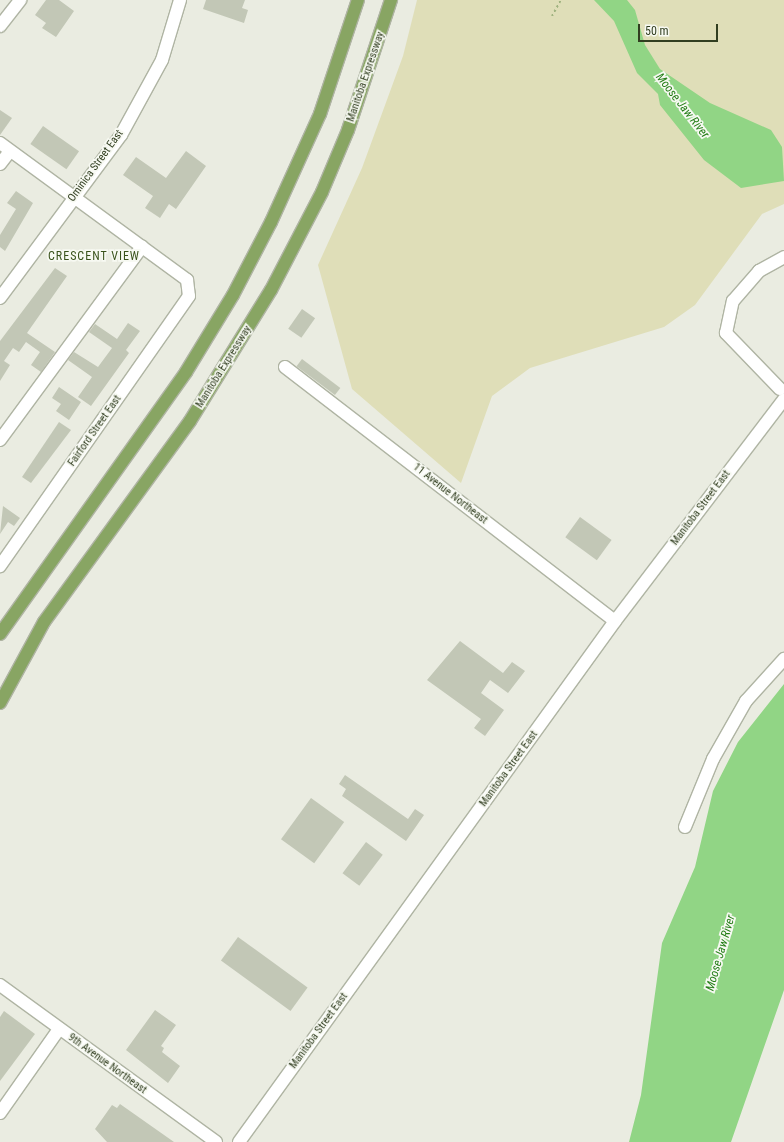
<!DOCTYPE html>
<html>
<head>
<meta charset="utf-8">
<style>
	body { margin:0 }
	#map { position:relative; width:784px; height:1142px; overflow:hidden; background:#eaece1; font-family:"Roboto Condensed",sans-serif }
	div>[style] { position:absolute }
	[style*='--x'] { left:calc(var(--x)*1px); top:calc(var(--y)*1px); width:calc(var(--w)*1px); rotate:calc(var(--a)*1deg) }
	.green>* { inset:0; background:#dfdeb8 }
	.water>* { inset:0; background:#91d585 }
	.building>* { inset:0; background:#c2c7b6; transform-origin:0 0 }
	.path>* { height:2px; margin-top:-1px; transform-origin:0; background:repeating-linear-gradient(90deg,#9fb27f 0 2px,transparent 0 5px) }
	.roads { filter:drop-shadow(1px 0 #afb4a3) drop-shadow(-1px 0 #afb4a3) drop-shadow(0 1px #afb4a3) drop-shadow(0 -1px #afb4a3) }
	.minor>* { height:12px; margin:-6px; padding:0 6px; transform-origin:6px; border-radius:6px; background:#fff }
	.major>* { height:12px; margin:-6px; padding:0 6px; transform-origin:6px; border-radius:6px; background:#88a563 }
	span { translate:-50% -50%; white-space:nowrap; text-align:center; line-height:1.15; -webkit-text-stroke:3.5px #f7f9f2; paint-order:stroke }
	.street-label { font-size:11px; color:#313e20 }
	.water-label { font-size:12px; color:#247e17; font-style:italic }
	.neighbourhood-label { font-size:12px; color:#39521b; letter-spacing:1px }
	.scale { position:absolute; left:638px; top:24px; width:80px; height:18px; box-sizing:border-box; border:2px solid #313e20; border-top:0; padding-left:5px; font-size:12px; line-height:14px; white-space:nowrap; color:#313e20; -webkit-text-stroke:3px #f7f9f2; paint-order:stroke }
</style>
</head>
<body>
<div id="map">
	<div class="green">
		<div style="clip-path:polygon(417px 0,784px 0,784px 204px,762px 214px,695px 305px,664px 327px,530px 368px,492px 396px,461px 483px,352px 389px,318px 265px,362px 168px,403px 56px)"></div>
	</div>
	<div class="water">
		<div style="clip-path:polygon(594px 0,627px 0,635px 10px,645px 45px,660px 69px,710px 103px,771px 130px,782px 147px,784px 181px,741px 188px,704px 160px,660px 105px,658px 94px,637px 73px,614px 21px)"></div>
		<div style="clip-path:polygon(784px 684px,784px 990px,731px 1142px,629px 1142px,641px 1095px,662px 943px,695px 867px,713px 791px,738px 742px)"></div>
	</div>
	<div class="building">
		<div style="clip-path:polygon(46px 0,59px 0,74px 11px,56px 37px,42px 28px,46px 23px,35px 15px)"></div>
		<div style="clip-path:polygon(206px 0,245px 0,242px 8px,248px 10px,244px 23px,203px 9px)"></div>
		<div style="clip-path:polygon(0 110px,12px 118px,0 135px)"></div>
		<div style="left:43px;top:126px;width:44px;height:22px;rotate:35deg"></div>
		<div style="clip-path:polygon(186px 151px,206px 166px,176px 209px,169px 204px,160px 218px,145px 208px,153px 196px,123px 175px,136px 157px,166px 178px)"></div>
		<div style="clip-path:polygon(16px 191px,33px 203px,5px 251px,0 247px,0 235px,16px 209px,7px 203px)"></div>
		<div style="clip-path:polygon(55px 268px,67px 276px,27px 333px,55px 352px,41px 372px,31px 365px,40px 352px,26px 342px,19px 352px,13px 348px,4px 361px,10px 365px,0 381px,0 341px)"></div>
		<div style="left:302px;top:309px;width:16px;height:24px;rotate:35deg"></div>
		<div style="clip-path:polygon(128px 323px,140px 331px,126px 350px,129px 353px,91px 406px,78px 397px,92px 377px,68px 360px,74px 352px,98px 367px,112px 348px,89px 332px,95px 324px,117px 339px)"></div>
		<div style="left:302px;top:359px;width:48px;height:9px;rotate:37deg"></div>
		<div style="clip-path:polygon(59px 387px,81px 402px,69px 420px,56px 411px,61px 404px,52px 398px)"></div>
		<div style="clip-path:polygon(59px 422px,71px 430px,31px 483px,22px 477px)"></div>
		<div style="clip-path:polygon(3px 506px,20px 518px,14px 526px,8px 522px,0 534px)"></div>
		<div style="left:580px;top:517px;width:39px;height:25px;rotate:36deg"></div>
		<div style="clip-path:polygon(460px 641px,503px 673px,512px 662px,525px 671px,508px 693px,490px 680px,481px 693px,504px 710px,485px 736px,474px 728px,481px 719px,427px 680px)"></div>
		<div style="clip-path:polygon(345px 775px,408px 819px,415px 809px,424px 815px,406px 841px,342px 796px,346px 789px,339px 784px)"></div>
		<div style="left:311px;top:798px;width:41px;height:51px;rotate:36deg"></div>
		<div style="left:366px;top:842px;width:21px;height:39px;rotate:37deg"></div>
		<div style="left:238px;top:937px;width:86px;height:29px;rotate:36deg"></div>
		<div style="clip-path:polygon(155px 1010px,176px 1025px,161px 1046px,164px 1048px,162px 1052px,180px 1066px,168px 1083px,126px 1050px)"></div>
		<div style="clip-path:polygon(4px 1011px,35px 1034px,0 1081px,0 1017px)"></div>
		<div style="clip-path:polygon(120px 1104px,174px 1142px,107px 1142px,95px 1129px,112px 1105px,117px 1108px)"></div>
	</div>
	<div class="path">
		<div style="--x:552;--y:16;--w:18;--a:-61"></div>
	</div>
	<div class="roads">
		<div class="minor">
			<div style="--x:0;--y:26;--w:33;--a:-52"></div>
			<div style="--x:0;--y:143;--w:232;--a:36.2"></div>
			<div style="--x:187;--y:280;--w:16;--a:83"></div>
			<div style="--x:189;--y:296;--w:330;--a:125"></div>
			<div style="--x:0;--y:164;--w:16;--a:-52"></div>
			<div style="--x:0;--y:298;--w:203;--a:-53.4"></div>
			<div style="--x:121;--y:135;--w:85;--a:-61.3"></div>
			<div style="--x:162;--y:60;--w:63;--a:-73.3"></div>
			<div style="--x:285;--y:367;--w:416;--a:37.6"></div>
			<div style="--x:780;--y:389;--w:78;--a:-134"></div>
			<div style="--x:726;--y:333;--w:33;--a:-78"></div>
			<div style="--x:733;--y:301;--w:40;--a:-49"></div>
			<div style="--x:759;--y:271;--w:29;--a:-29"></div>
			<div style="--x:0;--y:440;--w:240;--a:-53.7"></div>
			<div style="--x:685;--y:827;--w:74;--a:-67.6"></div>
			<div style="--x:713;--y:759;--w:67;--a:-60.4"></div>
			<div style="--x:746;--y:701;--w:57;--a:-47.9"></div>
			<div style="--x:0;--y:985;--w:267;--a:36"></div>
			<div style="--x:0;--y:1113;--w:103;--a:-54.9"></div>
			<div style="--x:239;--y:1142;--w:643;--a:-54.18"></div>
			<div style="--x:615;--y:621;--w:279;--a:-52.7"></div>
		</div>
		<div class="major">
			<div style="--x:0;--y:634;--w:321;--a:-54.6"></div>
			<div style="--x:186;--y:372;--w:90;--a:-58.6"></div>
			<div style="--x:233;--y:295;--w:82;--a:-62.5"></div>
			<div style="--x:271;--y:222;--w:119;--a:-65.6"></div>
			<div style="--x:320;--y:114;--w:120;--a:-71.6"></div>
			<div style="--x:0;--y:703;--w:92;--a:-61.5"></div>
			<div style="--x:44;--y:622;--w:248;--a:-54"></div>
			<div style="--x:190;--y:421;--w:154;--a:-58.3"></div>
			<div style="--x:271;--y:290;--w:110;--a:-62.5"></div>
			<div style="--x:322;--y:192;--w:67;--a:-67.2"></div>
			<div style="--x:348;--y:130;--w:137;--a:-71.7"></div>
		</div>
	</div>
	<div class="street-label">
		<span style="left:366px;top:77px;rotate:-71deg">Manitoba Expressway</span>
		<span style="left:96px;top:166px;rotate:-54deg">Ominica Street East</span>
		<span style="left:224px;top:367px;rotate:-58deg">Manitoba Expressway</span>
		<span style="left:95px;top:431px;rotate:-55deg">Fairford Street East</span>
		<span style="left:450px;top:494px;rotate:38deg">11 Avenue Northeast</span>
		<span style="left:701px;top:508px;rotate:-53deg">Manitoba Street East</span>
		<span style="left:509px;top:769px;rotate:-54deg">Manitoba Street East</span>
		<span style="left:319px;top:1031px;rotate:-54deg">Manitoba Street East</span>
		<span style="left:107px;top:1064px;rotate:36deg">9th Avenue Northeast</span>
	</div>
	<div class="water-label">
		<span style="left:682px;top:106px;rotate:52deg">Moose Jaw River</span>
		<span style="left:721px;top:953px;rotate:-74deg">Moose Jaw River</span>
	</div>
	<div class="neighbourhood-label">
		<span style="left:94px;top:257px">CRESCENT VIEW</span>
	</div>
	<div class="scale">50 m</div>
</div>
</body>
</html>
